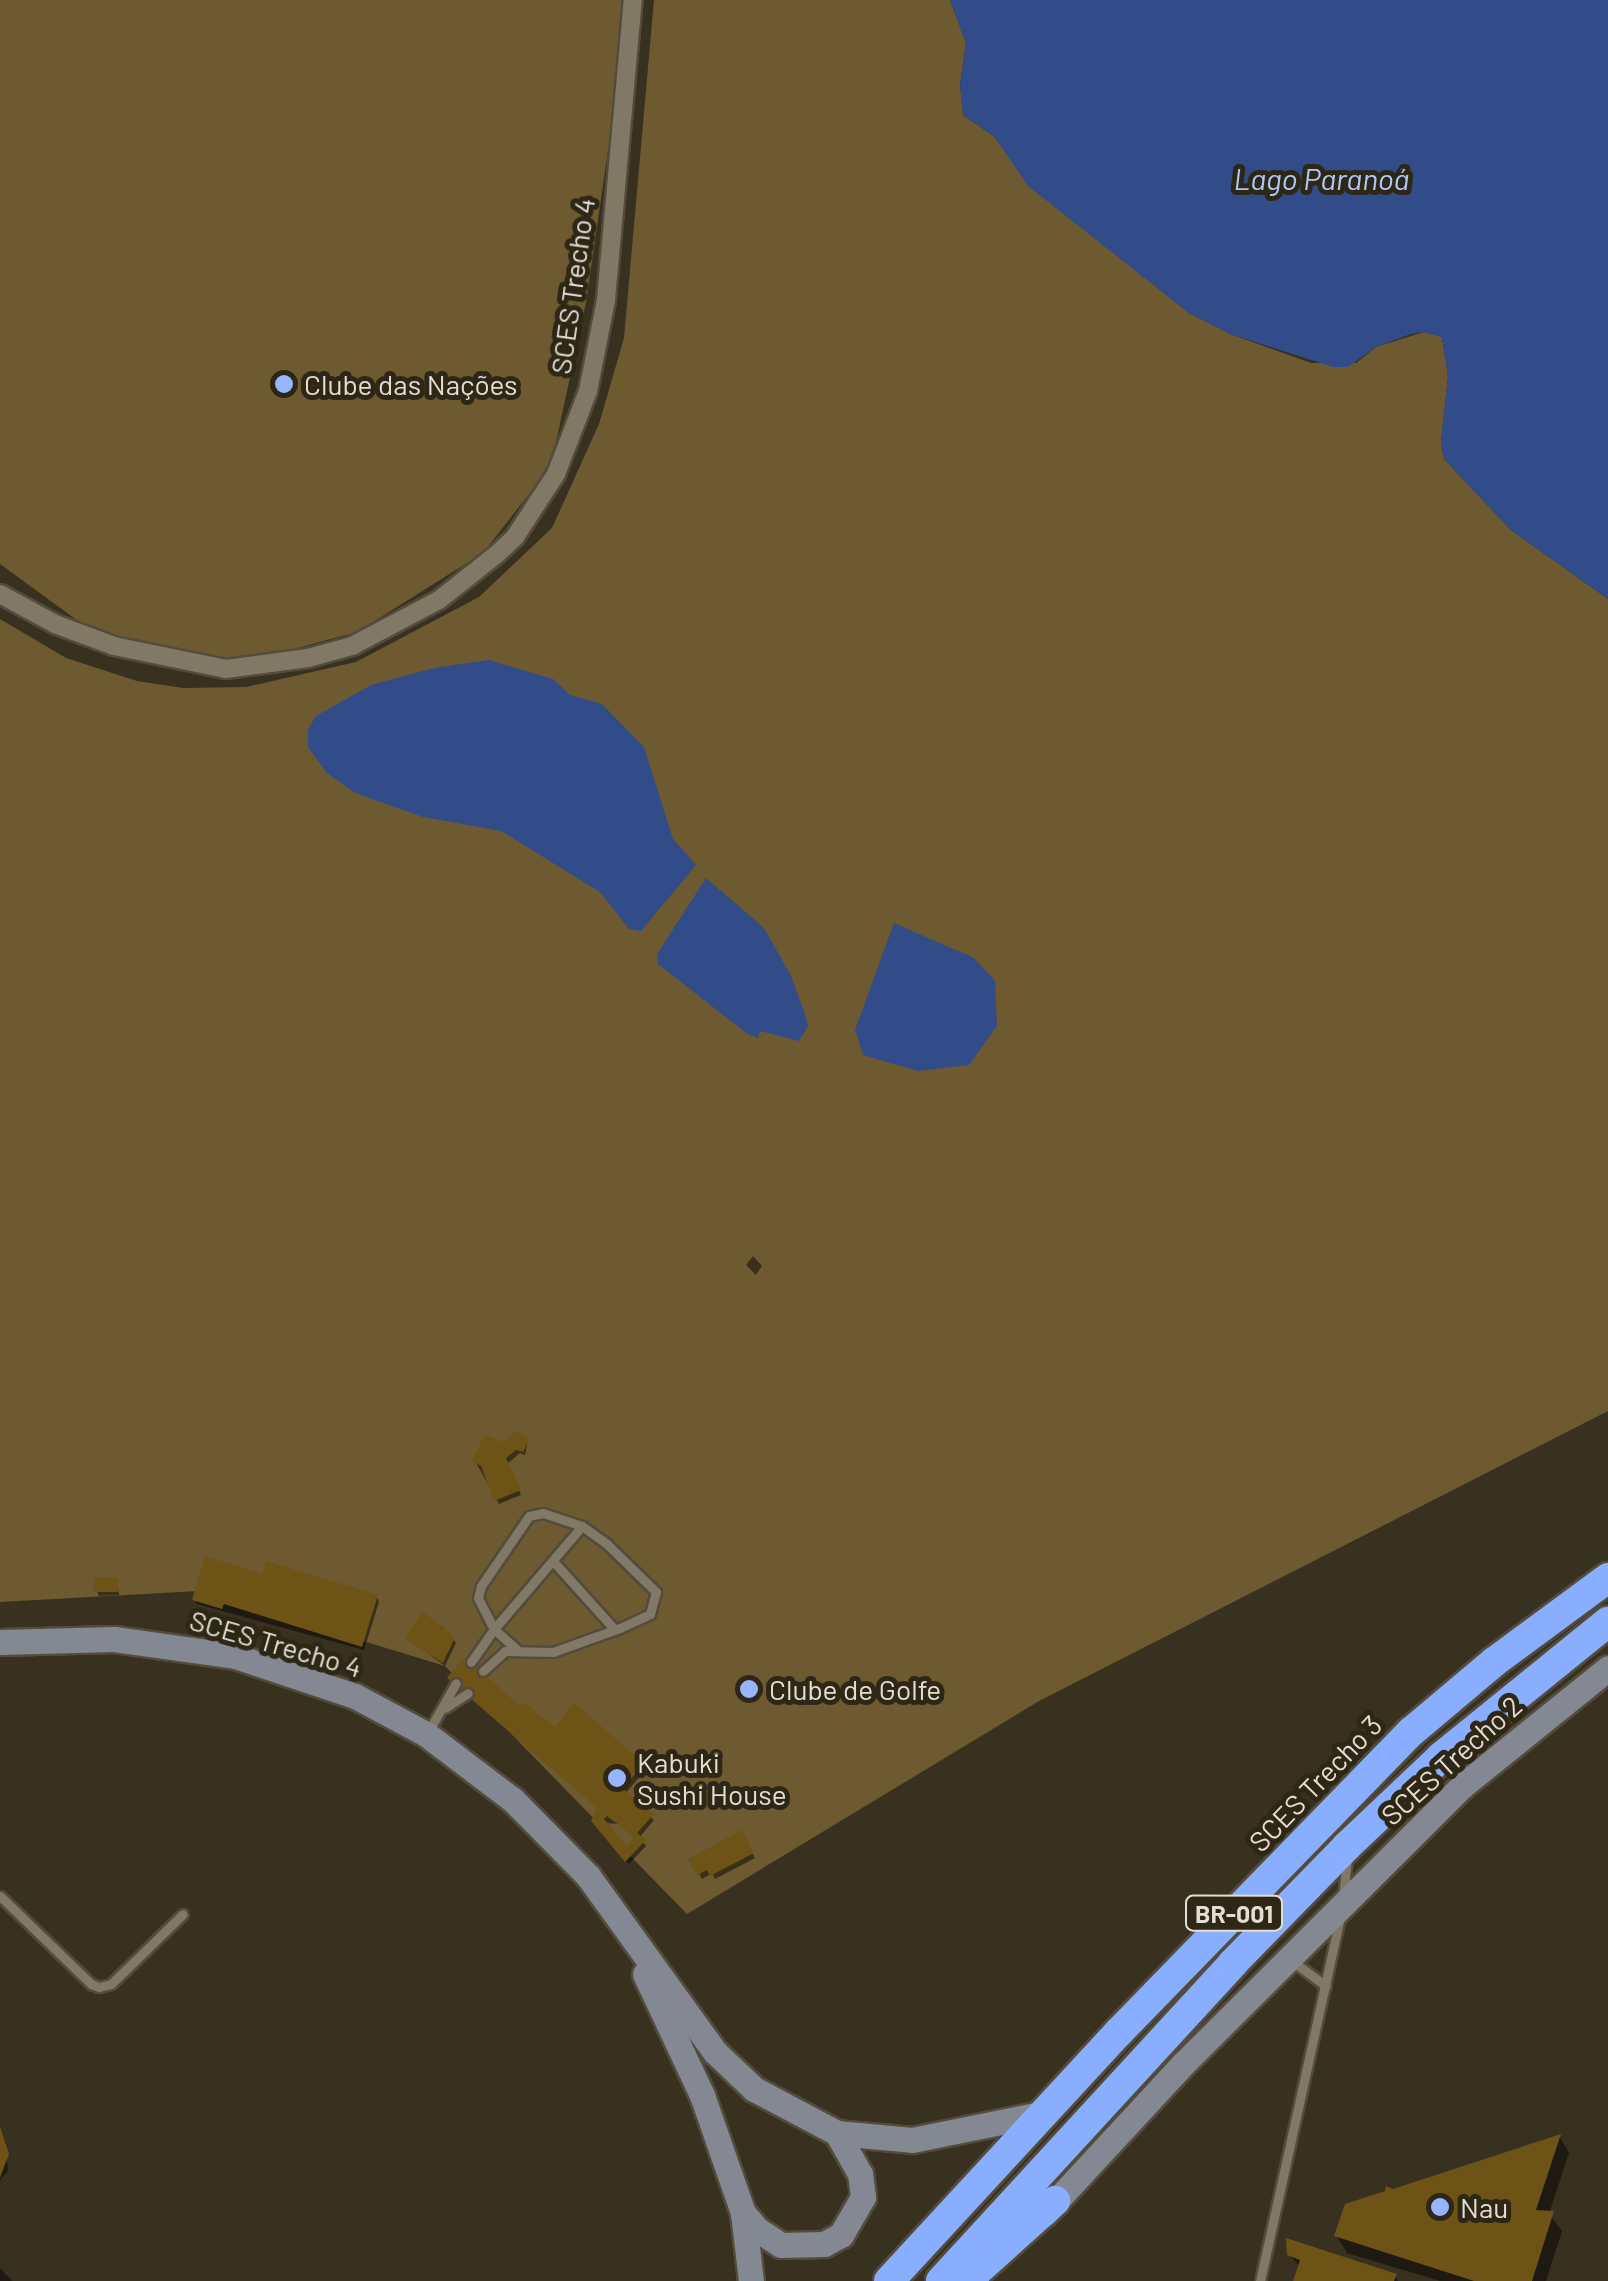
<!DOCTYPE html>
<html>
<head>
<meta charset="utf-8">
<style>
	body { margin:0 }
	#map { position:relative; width:1608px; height:2281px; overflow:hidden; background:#393120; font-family:Barlow,sans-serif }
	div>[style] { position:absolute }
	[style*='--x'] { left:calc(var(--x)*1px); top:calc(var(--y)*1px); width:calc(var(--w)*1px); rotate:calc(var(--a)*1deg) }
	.green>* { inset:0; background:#6d5a30 }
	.water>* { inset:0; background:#324c89 }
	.shadow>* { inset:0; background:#0007 }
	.building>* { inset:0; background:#6d5315; transform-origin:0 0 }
	.roads { filter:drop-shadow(2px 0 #534c3d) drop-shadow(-2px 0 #534c3d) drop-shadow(0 2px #534c3d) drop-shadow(0 -2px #534c3d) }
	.lane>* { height:9px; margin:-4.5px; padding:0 4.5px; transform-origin:4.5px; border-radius:4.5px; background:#817865 }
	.street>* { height:18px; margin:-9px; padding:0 9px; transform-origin:9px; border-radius:9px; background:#817865 }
	.secondary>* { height:25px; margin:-12.5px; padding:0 12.5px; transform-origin:12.5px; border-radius:12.5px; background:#848893 }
	.highway>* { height:30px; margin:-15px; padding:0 15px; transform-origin:15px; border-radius:15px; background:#8aaefe }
	.dots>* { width:28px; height:28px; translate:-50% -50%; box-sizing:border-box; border:5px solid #2f2716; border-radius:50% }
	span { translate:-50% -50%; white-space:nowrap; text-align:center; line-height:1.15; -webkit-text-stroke:10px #2f2716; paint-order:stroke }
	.shield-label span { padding:2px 8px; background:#2f2716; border:2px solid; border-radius:8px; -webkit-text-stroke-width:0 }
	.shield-label { font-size:25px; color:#e3ded3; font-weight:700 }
	.street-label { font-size:28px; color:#e3ded3 }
	.poi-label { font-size:28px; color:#e3ded3 }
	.left { translate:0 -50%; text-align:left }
	.water-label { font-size:30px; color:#aec8fe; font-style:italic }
</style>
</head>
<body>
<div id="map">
	<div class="green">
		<div style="clip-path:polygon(0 0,630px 0,586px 302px,551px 466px,483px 553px,357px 632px,227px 667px,100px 637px,0 564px)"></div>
		<div style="clip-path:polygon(654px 0,950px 0,966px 43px,960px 84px,963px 115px,995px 137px,1029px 186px,1189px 313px,1230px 334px,1311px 363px,1356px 363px,1376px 347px,1424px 332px,1442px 337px,1448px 376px,1441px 442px,1444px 459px,1511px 530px,1608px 599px,1608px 1411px,1039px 1701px,687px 1914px,445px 1666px,199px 1591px,0 1602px,0 619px,66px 658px,137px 681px,183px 688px,246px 687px,356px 662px,479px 597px,552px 528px,599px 424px,624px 338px)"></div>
	</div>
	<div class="water">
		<div style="clip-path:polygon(950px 0,1608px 0,1608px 599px,1511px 530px,1444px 459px,1441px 442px,1448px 376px,1442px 337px,1424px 332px,1411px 334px,1376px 347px,1348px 367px,1333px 367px,1230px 334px,1189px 313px,1028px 186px,995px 137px,963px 115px,960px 84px,966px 43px)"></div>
		<div style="clip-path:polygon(489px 660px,553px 679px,570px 695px,602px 704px,644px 747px,673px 839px,696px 865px,641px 931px,629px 929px,600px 892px,501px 831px,423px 817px,355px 793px,327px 773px,308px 747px,308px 729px,316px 716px,371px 685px,434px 668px)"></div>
		<div style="clip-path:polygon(706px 878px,764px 928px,791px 976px,805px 1014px,808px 1026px,799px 1041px,760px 1031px,758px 1038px,746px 1033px,658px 964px,657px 954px)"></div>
		<div style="clip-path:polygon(894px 923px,974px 958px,995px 981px,997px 1026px,969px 1065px,918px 1071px,863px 1055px,855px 1030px)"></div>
	</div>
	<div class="shadow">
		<div style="clip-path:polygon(753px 1256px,762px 1266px,756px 1275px,746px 1265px)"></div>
		<div style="clip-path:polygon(528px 1440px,525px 1455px,520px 1453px,507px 1464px,521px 1495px,499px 1504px,475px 1461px,503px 1445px)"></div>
		<div style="clip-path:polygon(263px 1577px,377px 1597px,379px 1602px,364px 1650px,197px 1604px,194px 1599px)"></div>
		<div style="clip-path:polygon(117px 1579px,119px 1595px,99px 1596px,97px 1591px)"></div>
		<div style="clip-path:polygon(420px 1616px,443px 1627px,456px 1643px,445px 1666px,409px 1639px)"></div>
		<div style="clip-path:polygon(evenodd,574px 1707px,645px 1770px,625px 1794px,654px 1820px,639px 1838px,646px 1846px,629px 1864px,596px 1826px,599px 1809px,520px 1709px,555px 1730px,574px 1707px,604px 1823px,619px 1824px,637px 1839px,627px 1849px,604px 1823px)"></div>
		<div style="clip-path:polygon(741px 1833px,755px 1858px,715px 1879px,712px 1873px,702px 1879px,692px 1860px)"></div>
		<div style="clip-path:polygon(0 2134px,5px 2141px,8px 2171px,0 2180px)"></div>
		<div style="clip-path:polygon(1560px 2137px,1569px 2153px,1549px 2214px,1562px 2231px,1546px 2281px,1440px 2281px,1347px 2253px,1337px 2236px,1393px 2191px)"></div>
		<div style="clip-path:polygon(1289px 2254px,1395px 2276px,1398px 2281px,1296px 2281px,1300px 2267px)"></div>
		<div style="clip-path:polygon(0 2268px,12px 2281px,0 2281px)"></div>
	</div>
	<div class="building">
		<div style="clip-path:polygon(516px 1431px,530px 1438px,523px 1452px,516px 1450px,506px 1458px,521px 1490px,494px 1501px,481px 1466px,472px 1461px,485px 1434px,502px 1442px)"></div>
		<div style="clip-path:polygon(205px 1556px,262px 1574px,266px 1561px,378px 1595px,362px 1647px,224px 1604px,222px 1609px,192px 1600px)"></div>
		<div style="left:94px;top:1577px;width:24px;height:15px"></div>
		<div style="clip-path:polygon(422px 1611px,455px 1637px,443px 1663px,406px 1639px)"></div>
		<div style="clip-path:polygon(evenodd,464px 1657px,520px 1706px,523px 1702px,555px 1727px,574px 1703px,644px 1763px,623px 1789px,654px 1814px,637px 1833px,646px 1840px,625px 1862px,591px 1821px,597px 1808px,447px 1678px,464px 1657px,607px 1816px,635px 1837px,627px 1846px,604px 1819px,607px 1816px)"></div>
		<div style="clip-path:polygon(742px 1830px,754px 1853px,710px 1876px,707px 1870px,697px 1875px,688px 1859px)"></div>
		<div style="clip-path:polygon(0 2127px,9px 2154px,0 2178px)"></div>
		<div style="clip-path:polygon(1561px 2134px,1536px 2210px,1554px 2211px,1532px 2281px,1474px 2281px,1334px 2236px,1345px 2204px,1385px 2191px,1386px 2186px,1393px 2189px)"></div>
		<div style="clip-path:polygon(1286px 2238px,1397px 2274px,1394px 2281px,1293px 2281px,1300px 2260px,1287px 2255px)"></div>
	</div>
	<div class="roads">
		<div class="lane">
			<div style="--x:554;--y:1562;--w:91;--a:48.1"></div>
			<div style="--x:471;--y:1662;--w:40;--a:-55.1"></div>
			<div style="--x:494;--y:1629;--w:135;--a:-49.5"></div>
			<div style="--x:483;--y:1671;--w:30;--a:-42"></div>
			<div style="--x:505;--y:1651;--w:48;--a:1.2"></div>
			<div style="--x:553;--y:1652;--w:71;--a:-19.7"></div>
			<div style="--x:620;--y:1628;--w:33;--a:-25"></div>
			<div style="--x:650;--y:1614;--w:23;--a:-75"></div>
			<div style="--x:656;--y:1592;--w:69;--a:-135.6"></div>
			<div style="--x:607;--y:1544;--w:31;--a:-144"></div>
			<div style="--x:582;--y:1526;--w:41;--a:-161.6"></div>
			<div style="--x:543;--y:1513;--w:14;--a:168"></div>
			<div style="--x:529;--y:1516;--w:85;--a:124.4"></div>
			<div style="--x:481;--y:1586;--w:12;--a:104"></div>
			<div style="--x:478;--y:1598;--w:35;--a:63"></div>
			<div style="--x:494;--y:1629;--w:30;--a:42"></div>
			<div style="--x:445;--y:1708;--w:27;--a:-33"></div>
			<div style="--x:428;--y:1732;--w:56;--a:-60.3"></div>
			<div style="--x:0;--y:1896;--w:127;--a:44"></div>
			<div style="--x:91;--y:1984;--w:9;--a:21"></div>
			<div style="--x:99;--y:1987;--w:12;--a:-14"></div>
			<div style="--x:111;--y:1984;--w:100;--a:-44.2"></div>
			<div style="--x:1343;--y:1897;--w:39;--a:-84"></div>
			<div style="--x:1292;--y:1961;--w:42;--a:36.3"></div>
			<div style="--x:1260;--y:2281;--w:372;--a:-77.6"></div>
		</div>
		<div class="street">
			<div style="--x:0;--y:594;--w:63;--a:28.6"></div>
			<div style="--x:55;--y:624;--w:63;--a:20.4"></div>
			<div style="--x:114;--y:646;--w:114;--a:11.6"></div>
			<div style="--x:226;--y:669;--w:83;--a:-7.6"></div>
			<div style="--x:308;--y:658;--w:46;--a:-15.3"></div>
			<div style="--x:352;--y:646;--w:98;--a:-27.9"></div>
			<div style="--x:439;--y:600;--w:74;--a:-38.4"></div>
			<div style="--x:497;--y:554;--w:25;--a:-43"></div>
			<div style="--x:515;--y:537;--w:75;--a:-56.9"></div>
			<div style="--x:556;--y:474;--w:89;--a:-68.9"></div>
			<div style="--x:588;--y:391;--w:93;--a:-78.8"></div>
			<div style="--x:606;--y:300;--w:301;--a:-84.9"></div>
		</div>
		<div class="secondary">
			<div style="--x:0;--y:1642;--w:114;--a:-1.5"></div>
			<div style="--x:114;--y:1639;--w:122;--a:8"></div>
			<div style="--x:235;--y:1656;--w:126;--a:18.4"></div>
			<div style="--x:355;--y:1696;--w:81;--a:28.2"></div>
			<div style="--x:426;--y:1734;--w:109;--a:37.2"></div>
			<div style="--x:513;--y:1800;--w:107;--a:45.4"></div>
			<div style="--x:588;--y:1876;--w:217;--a:54.2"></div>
			<div style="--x:715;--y:2052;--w:54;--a:43.5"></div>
			<div style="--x:754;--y:2089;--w:94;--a:27.9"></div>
			<div style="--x:837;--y:2133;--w:75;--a:5.3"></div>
			<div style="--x:912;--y:2140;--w:136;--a:-11.5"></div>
			<div style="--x:645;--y:1974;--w:134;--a:64.8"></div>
			<div style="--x:702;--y:2095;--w:125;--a:70.8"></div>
			<div style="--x:743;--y:2213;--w:68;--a:83.3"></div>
			<div style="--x:743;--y:2213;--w:23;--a:49"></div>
			<div style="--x:758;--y:2230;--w:27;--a:33"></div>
			<div style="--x:781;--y:2245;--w:43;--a:-1.3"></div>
			<div style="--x:824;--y:2244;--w:19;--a:-28"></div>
			<div style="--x:841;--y:2235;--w:44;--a:-59.9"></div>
			<div style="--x:863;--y:2197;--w:23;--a:-97"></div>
			<div style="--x:860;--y:2174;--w:47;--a:-119.3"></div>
			<div style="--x:1045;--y:2213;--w:203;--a:-47.2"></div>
			<div style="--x:1183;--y:2064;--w:394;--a:-44.9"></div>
			<div style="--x:1462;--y:1786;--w:188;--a:-38.9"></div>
		</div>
		<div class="highway">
			<div style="--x:889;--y:2281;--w:339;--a:-47.3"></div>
			<div style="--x:1119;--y:2032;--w:419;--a:-45.8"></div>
			<div style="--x:1411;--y:1732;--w:109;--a:-40.1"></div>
			<div style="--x:1494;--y:1662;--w:142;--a:-36.4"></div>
			<div style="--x:941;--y:2281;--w:432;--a:-47.4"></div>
			<div style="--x:1233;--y:1963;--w:163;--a:-45.7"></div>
			<div style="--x:1347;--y:1846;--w:129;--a:-43.4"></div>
			<div style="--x:1441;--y:1757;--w:215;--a:-39"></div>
			<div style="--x:966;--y:2281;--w:120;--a:-42"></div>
		</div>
	</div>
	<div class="dots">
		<div style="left:284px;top:384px;background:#95b6fd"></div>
		<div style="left:749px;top:1689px;background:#95b6fd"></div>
		<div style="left:617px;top:1778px;background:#95b6fd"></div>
		<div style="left:1440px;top:2207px;background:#95b6fd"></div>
	</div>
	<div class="shield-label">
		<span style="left:1234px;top:1913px">BR-001</span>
	</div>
	<div class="street-label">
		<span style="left:572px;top:286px;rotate:-82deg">SCES Trecho 4</span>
		<span style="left:276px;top:1643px;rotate:16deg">SCES Trecho 4</span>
		<span style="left:1451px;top:1760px;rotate:-42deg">SCES Trecho 2</span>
		<span style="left:1315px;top:1783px;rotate:-46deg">SCES Trecho 3</span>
	</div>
	<div class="poi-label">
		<span class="left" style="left:304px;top:384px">Clube das Nações</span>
		<span class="left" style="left:769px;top:1689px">Clube de Golfe</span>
		<span class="left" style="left:637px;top:1778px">Kabuki<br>Sushi House</span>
		<span class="left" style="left:1460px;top:2207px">Nau</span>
	</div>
	<div class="water-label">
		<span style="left:1321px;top:178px">Lago Paranoá</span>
	</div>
</div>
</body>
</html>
